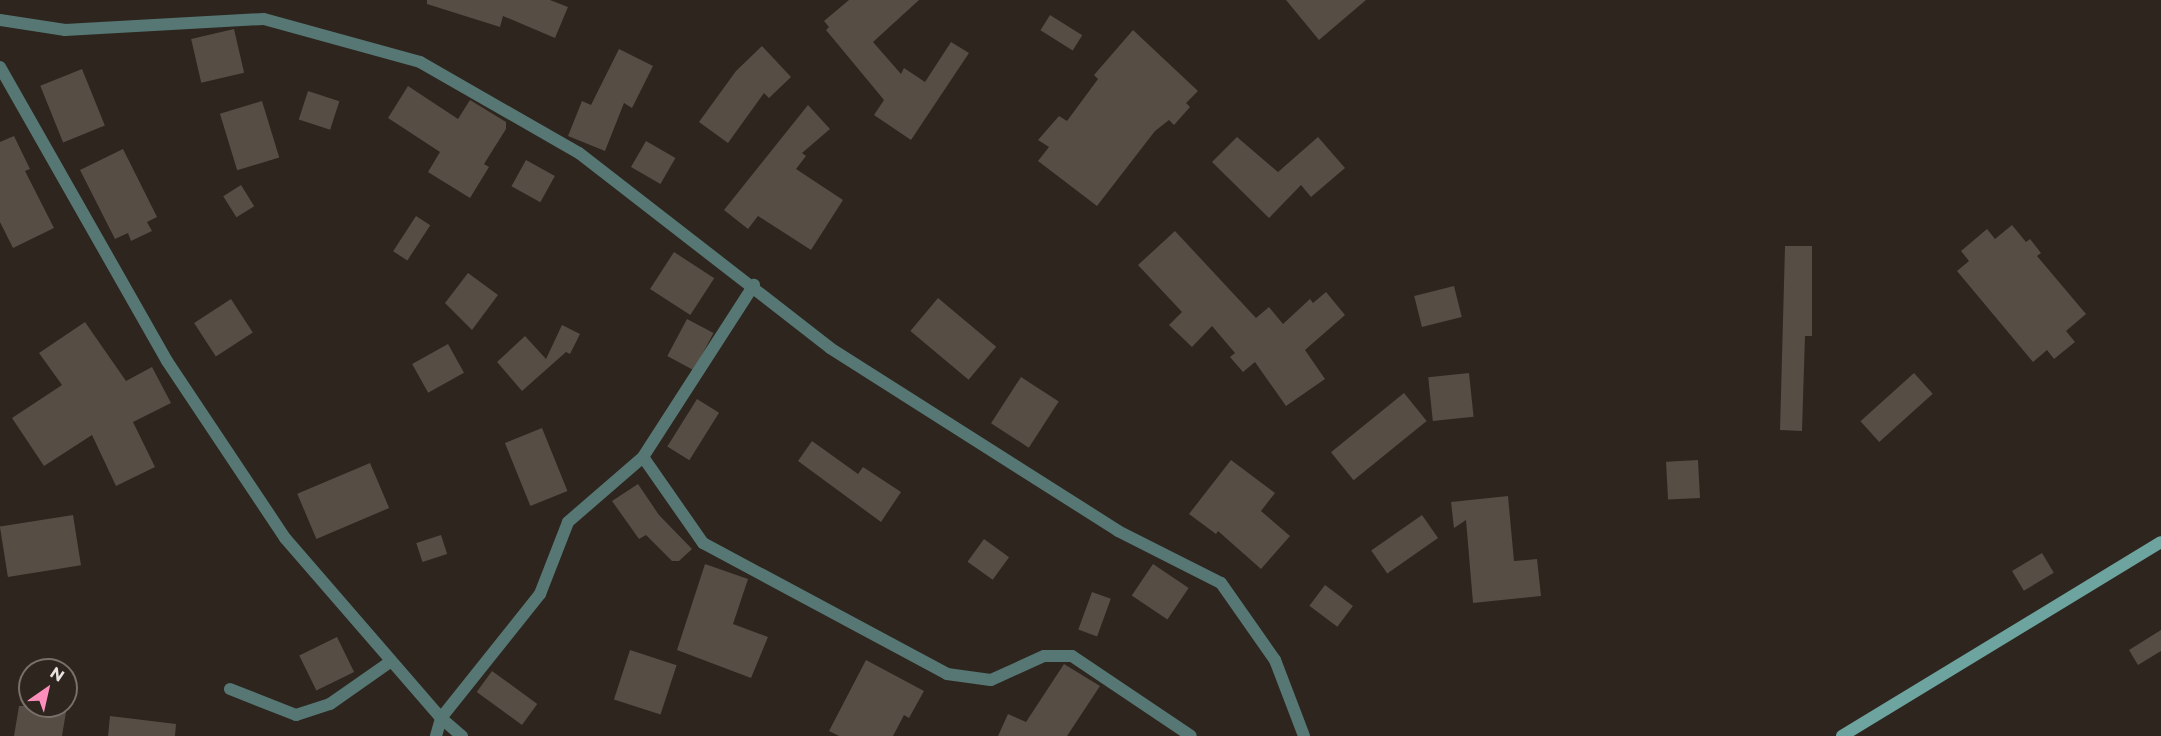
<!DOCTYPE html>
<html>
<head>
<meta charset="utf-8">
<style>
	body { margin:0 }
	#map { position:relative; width:2161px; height:736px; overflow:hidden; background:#2d251e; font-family:Montserrat,sans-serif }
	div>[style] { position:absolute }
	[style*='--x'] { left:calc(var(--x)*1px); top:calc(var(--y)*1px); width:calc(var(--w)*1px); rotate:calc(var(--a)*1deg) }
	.building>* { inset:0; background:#564d45; transform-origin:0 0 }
	.minor>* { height:12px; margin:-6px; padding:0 6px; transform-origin:6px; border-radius:6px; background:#567773 }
	.secondary>* { height:12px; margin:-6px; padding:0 6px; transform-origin:6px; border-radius:6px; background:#6ea49f }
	span { translate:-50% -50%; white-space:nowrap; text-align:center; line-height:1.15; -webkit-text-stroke:4.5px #2d251e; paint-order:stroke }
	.north { position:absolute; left:18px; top:658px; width:60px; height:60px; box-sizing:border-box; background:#2d251e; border:2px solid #78716b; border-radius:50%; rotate:34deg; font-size:16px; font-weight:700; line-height:24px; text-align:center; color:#e8e3de }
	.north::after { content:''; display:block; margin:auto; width:21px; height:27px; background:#fe8ebc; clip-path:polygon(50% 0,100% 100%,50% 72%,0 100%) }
</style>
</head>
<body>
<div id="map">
	<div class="building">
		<div style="clip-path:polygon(427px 0,550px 0,568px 7px,555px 38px,503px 16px,500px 27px,427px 4px)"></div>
		<div style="clip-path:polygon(849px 0,919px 0,873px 42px,901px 74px,904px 68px,925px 82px,951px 42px,969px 53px,911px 140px,874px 115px,884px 100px,826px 30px,829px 27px,824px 21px)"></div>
		<div style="clip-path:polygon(1286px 0,1366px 0,1319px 40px)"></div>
		<div style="left:1050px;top:15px;width:38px;height:18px;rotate:32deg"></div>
		<div style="left:234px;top:29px;width:45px;height:44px;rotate:77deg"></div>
		<div style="clip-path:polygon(1133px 30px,1198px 91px,1186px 103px,1190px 107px,1174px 125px,1169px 120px,1155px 131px,1097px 206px,1038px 161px,1049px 147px,1038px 140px,1059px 116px,1067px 121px,1098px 79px,1094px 75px)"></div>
		<div style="clip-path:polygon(762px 46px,791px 77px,769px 98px,764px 93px,728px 143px,699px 122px,736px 71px)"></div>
		<div style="clip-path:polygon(619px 49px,653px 66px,632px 108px,624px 103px,605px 151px,568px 136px,582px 101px,591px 105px)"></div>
		<div style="left:82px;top:69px;width:61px;height:45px;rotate:68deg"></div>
		<div style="clip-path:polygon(408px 86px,458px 119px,470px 100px,506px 122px,506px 129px,484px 164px,489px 167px,470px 198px,428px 172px,440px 152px,388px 118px)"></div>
		<div style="left:308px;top:91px;width:33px;height:30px;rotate:18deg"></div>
		<div style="left:262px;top:101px;width:59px;height:44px;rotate:73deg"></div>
		<div style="clip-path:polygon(808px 105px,830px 129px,802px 153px,806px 156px,796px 169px,843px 200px,811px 250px,758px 216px,748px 229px,724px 210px)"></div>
		<div style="clip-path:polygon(14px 136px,30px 169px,25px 171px,54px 228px,13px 248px,0 222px,0 142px)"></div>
		<div style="clip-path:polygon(1237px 137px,1278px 172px,1318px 137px,1345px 168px,1311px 197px,1301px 185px,1269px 218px,1212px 162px)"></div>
		<div style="left:646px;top:141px;width:34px;height:30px;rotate:30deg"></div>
		<div style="clip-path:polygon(123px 149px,157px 217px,147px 222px,152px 231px,131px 241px,128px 233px,115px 239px,80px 170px)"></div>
		<div style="left:526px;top:160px;width:33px;height:30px;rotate:29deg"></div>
		<div style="left:241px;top:185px;width:25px;height:21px;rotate:58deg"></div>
		<div style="left:416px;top:216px;width:17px;height:42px;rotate:33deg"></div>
		<div style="clip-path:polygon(2012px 225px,2026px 242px,2030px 239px,2041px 253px,2037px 256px,2086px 314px,2066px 331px,2075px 342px,2054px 359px,2047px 350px,2033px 362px,1957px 271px,1969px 261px,1961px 251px,1987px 229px,1995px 239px)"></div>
		<div style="clip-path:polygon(1175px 231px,1256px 318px,1269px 307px,1283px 324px,1310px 299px,1313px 303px,1326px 292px,1345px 315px,1305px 350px,1325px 379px,1286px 406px,1255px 362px,1243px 372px,1230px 357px,1235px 353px,1212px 326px,1192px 347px,1169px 325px,1182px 312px,1138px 265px)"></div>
		<div style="clip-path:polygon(1785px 246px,1812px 246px,1812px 336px,1805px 336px,1802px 431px,1780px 430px)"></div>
		<div style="left:674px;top:252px;width:48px;height:44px;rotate:33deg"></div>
		<div style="clip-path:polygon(468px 273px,498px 295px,472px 330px,445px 303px)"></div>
		<div style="left:1454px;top:286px;width:32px;height:41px;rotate:76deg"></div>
		<div style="left:938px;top:298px;width:76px;height:43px;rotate:40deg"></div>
		<div style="left:231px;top:299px;width:40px;height:44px;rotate:57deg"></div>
		<div style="left:687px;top:319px;width:30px;height:42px;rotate:28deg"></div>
		<div style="clip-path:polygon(85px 322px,126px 381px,152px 367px,171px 403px,133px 422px,155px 467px,116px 486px,92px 435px,44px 466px,12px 418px,62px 385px,39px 353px)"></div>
		<div style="clip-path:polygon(562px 325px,580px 334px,570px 354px,566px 352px,522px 391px,497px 362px,525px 336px,546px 359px)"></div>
		<div style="left:448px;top:344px;width:33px;height:41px;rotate:61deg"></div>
		<div style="left:1469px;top:373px;width:44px;height:41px;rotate:84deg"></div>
		<div style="left:1914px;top:373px;width:28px;height:72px;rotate:48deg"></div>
		<div style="left:1021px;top:377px;width:45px;height:55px;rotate:33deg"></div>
		<div style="left:1404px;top:393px;width:36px;height:94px;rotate:51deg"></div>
		<div style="left:697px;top:399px;width:26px;height:56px;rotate:32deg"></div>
		<div style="left:542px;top:428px;width:68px;height:40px;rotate:68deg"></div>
		<div style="clip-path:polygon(812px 441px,858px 474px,863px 467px,901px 492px,881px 522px,798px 461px)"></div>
		<div style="clip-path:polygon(1231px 460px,1275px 493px,1261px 511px,1290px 536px,1261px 569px,1218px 531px,1216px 534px,1189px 514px)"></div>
		<div style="left:1698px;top:460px;width:38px;height:32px;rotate:87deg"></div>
		<div style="left:370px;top:463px;width:49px;height:79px;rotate:67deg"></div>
		<div style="clip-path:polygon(638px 484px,659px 515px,692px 549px,679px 561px,672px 561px,646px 535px,639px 539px,612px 501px)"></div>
		<div style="clip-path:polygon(1508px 496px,1514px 561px,1537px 559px,1541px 596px,1473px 603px,1466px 520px,1454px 528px,1451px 502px)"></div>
		<div style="left:73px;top:515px;width:51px;height:74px;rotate:81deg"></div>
		<div style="left:1422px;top:515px;width:28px;height:62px;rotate:55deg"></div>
		<div style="left:441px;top:535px;width:20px;height:26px;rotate:72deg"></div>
		<div style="left:984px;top:539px;width:31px;height:28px;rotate:36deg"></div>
		<div style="left:2042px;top:553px;width:23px;height:35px;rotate:59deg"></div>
		<div style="clip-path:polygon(705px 564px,748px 579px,733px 624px,768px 637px,751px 678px,677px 650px)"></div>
		<div style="left:1153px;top:564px;width:43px;height:38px;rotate:34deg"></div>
		<div style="left:1325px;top:585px;width:35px;height:26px;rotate:37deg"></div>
		<div style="left:1092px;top:592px;width:20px;height:40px;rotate:20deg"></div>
		<div style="clip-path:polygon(2161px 630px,2161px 651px,2138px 665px,2129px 650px)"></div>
		<div style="left:337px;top:637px;width:39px;height:42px;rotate:64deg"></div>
		<div style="left:630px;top:650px;width:49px;height:52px;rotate:18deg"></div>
		<div style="clip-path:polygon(866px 660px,924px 691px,909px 718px,904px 715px,893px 736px,839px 736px,829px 731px)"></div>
		<div style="clip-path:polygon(1064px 664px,1100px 686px,1067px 736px,998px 736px,1008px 714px,1026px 722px)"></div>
		<div style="left:492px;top:671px;width:56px;height:26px;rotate:36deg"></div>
		<div style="clip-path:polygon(19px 706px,67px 706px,62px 736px,14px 736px)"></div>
		<div style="clip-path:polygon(110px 716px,176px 724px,175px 736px,108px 736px)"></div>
	</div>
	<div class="minor">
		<div style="--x:0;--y:20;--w:66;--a:8.7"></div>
		<div style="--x:65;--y:30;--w:199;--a:-3.2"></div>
		<div style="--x:264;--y:19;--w:162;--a:15.4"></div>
		<div style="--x:420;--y:62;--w:183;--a:29.8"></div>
		<div style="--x:579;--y:153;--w:318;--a:37.8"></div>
		<div style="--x:830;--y:348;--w:341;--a:32.4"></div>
		<div style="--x:1118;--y:531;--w:115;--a:26.8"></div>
		<div style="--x:1221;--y:583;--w:94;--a:55"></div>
		<div style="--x:1275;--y:660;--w:81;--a:69.1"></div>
		<div style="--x:0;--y:67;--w:338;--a:60.4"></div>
		<div style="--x:167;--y:361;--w:213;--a:56.3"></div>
		<div style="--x:285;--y:538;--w:238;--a:49.1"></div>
		<div style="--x:441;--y:718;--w:28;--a:41"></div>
		<div style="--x:643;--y:457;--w:105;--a:55.1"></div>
		<div style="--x:703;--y:543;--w:277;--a:28.2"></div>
		<div style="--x:947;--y:674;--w:44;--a:7.8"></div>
		<div style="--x:991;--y:680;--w:58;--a:-24.4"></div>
		<div style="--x:1044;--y:656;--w:28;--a:0"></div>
		<div style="--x:1072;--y:656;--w:143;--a:33.9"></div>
		<div style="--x:230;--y:689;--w:71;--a:21.5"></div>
		<div style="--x:296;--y:715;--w:36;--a:-18"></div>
		<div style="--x:330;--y:704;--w:73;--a:-35"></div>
		<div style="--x:436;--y:736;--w:19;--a:-74"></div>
		<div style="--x:441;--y:718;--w:159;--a:-51.4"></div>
		<div style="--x:540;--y:594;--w:77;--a:-68.7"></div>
		<div style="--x:568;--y:522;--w:99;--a:-40.9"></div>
		<div style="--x:643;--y:457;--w:205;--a:-57.2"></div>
	</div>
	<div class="secondary">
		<div style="--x:1842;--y:736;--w:373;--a:-31.3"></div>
	</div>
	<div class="north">N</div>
</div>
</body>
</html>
